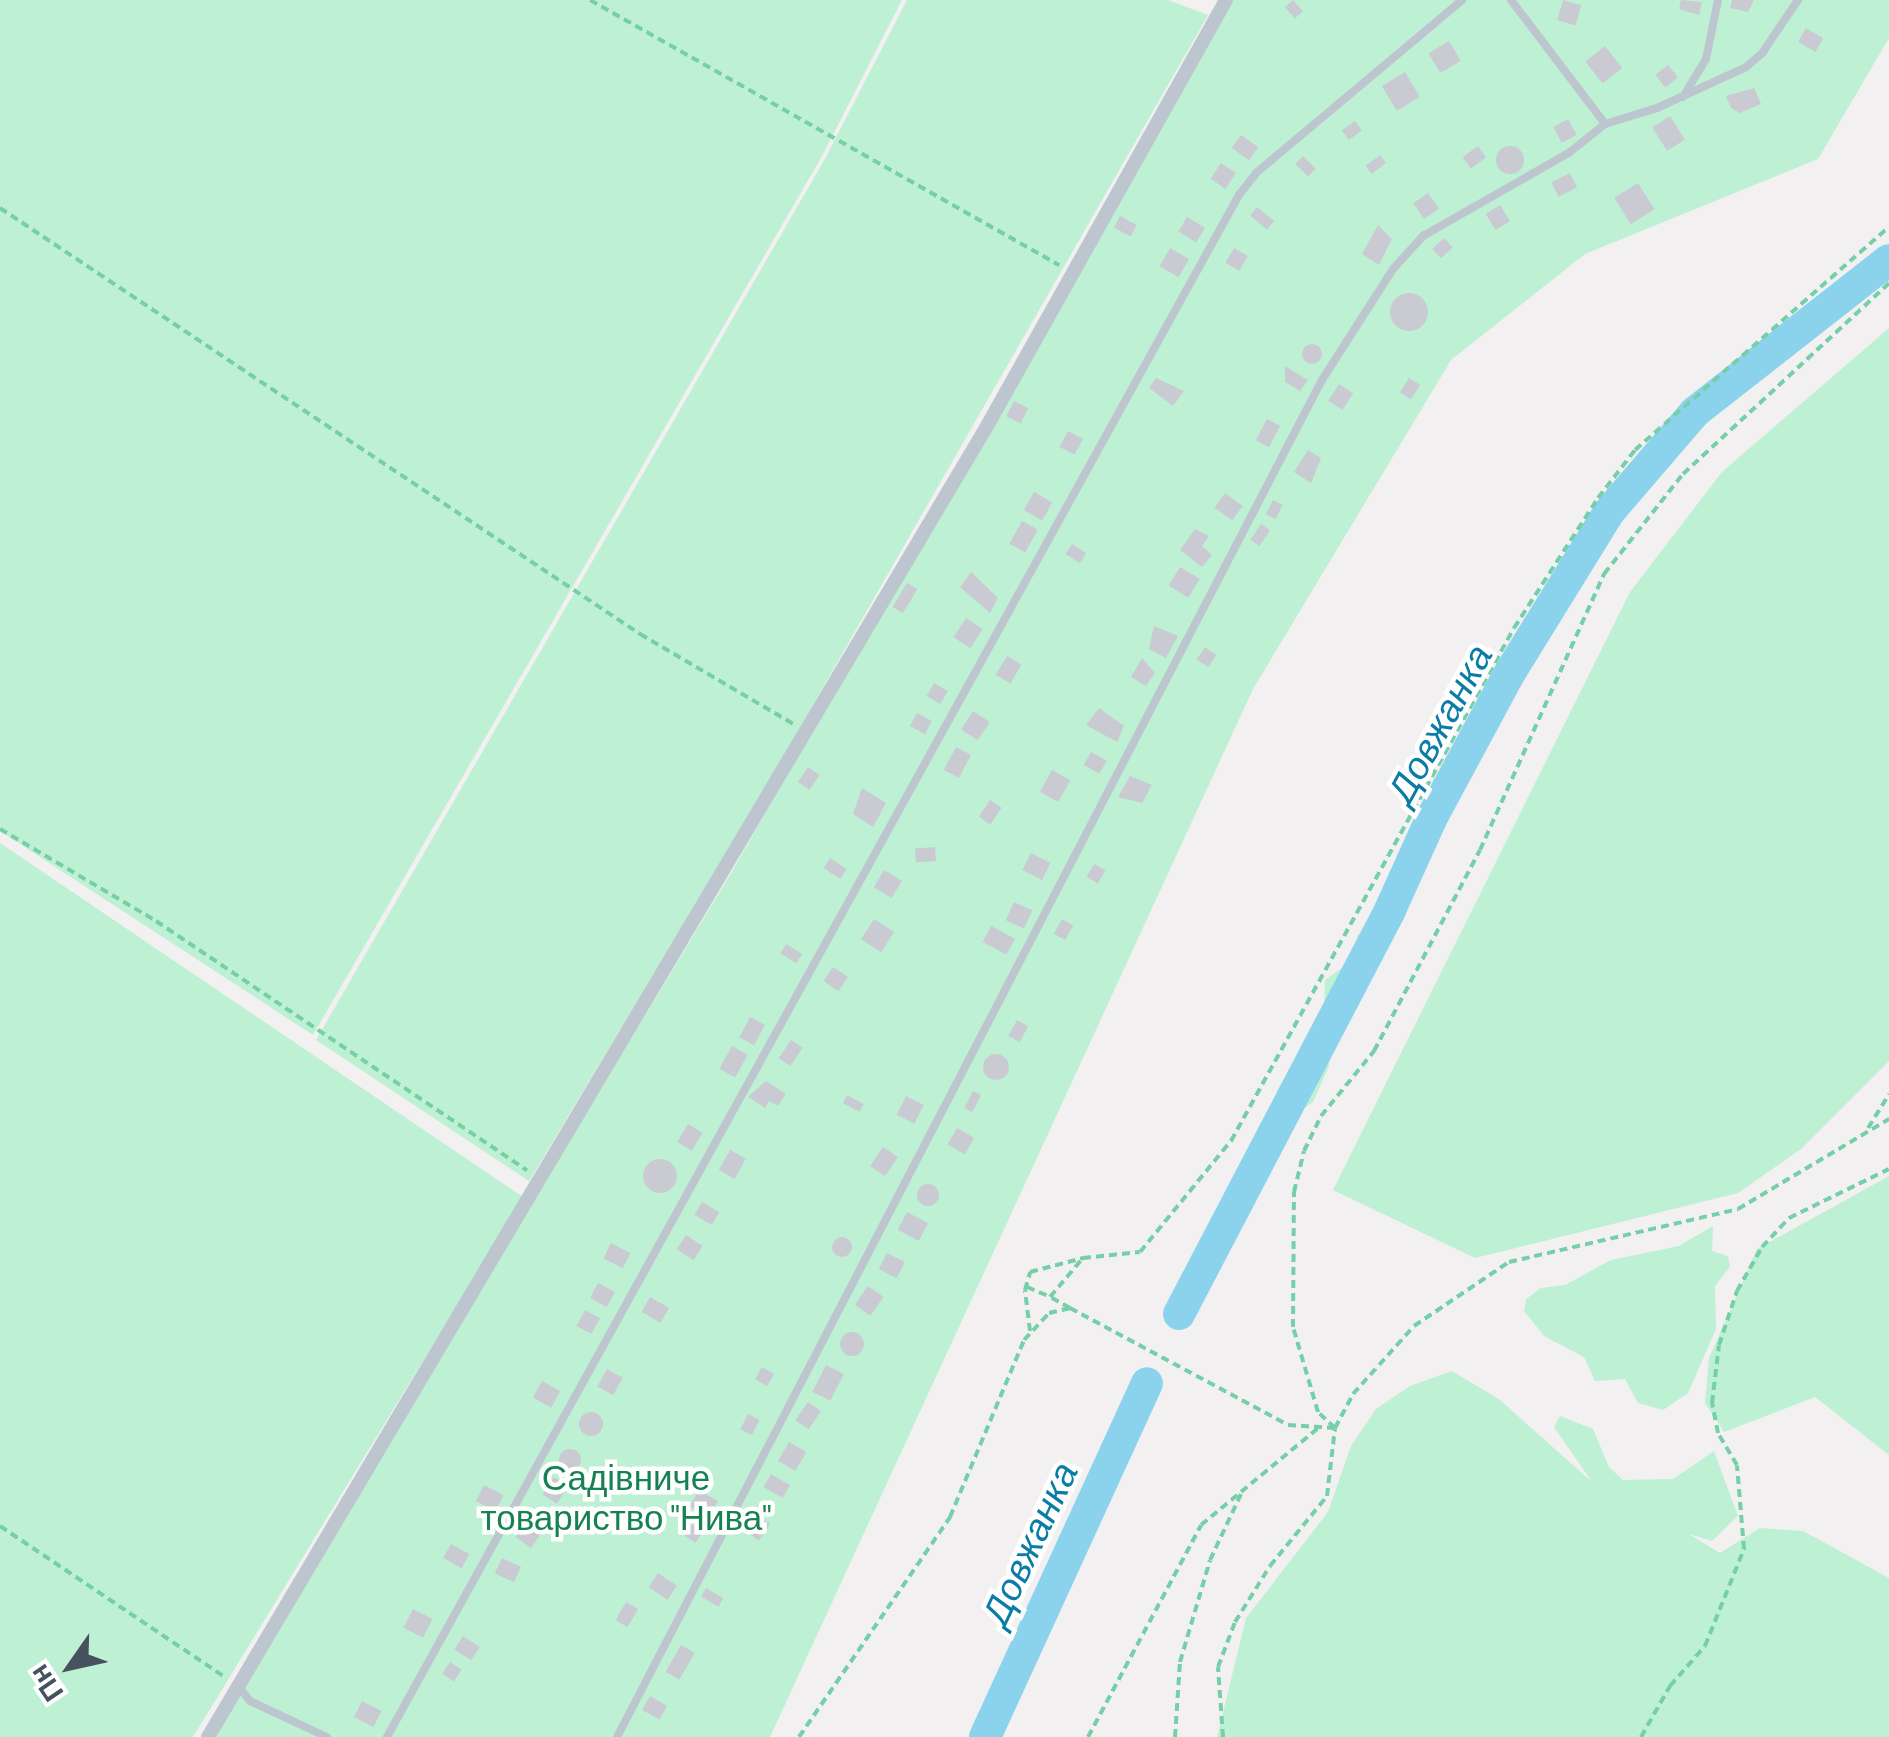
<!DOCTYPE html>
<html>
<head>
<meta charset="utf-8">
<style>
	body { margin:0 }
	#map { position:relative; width:1889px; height:1737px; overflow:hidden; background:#f2f0f0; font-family:Barlow,sans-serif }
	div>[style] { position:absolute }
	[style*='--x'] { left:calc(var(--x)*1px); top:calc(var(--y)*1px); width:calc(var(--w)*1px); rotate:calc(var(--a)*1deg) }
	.green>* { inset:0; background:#bef0d4 }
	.river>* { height:32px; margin:-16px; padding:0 16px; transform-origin:16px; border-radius:16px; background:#8bd3ed }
	.building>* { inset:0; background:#cacbd2; transform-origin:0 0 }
	.round { border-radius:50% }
	.path>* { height:4px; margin-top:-2px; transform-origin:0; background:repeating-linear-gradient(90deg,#75cfa8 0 8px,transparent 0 13px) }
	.service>* { height:8px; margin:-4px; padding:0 4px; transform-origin:4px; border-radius:4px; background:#bdc6cf }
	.minor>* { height:14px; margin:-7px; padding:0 7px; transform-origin:7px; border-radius:7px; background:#bdc6cf }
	span { translate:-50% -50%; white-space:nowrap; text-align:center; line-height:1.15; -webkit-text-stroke:9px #fff; paint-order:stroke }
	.park-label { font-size:35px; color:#168152 }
	.water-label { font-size:38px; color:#0a7ca6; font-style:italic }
	.north { position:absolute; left:20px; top:1617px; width:100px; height:100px; -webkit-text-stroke:8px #fff; paint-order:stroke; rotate:236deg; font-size:28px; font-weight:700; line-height:40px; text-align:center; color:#47525e }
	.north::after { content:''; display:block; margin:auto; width:35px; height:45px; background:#47525e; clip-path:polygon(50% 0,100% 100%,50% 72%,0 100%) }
</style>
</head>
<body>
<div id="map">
	<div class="green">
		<div style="clip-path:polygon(0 0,902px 0,822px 156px,313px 1035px,0 831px)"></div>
		<div style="clip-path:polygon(907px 0,1168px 0,1208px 15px,775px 771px,529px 1181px,316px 1040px,826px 157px)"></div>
		<div style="clip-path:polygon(1232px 0,1889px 0,1889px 38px,1818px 159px,1585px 254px,1451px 360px,1253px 689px,770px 1737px,211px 1737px,731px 873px)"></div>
		<div style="clip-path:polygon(1889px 328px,1889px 1061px,1801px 1149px,1738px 1193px,1475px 1258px,1333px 1190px,1630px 592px,1722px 472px)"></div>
		<div style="clip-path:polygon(0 843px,523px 1197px,193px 1737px,0 1737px)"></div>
		<div style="clip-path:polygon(1370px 930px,1375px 940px,1360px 968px,1363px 993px,1333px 1014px,1329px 1066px,1313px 1102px,1284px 1123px,1277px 1091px,1324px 1015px,1325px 980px,1353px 960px,1358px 934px)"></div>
		<div style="clip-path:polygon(1889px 1176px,1889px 1455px,1815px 1397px,1724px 1432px,1705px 1403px,1709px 1358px,1757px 1249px)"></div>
		<div style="clip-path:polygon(1713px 1226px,1712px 1251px,1728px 1256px,1730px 1267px,1715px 1286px,1716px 1329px,1688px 1393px,1663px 1410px,1638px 1403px,1625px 1379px,1595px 1381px,1584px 1357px,1544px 1336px,1524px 1311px,1526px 1299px,1541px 1288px,1565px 1285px,1611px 1260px,1679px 1246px)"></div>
		<div style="clip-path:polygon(1452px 1371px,1500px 1400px,1592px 1482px,1554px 1427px,1560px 1416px,1593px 1429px,1609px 1467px,1623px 1480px,1673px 1479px,1714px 1451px,1738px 1516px,1712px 1541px,1689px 1534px,1720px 1553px,1760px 1528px,1803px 1531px,1889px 1578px,1889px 1737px,1217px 1737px,1246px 1618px,1328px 1512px,1351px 1446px,1376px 1409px,1410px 1386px)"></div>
	</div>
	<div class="river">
		<div style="--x:1179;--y:1314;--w:456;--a:-62.4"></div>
		<div style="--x:1390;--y:910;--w:100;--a:-65.7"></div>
		<div style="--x:1431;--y:819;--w:165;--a:-61.7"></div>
		<div style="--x:1509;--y:674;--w:190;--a:-58.3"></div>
		<div style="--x:1609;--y:512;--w:132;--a:-49.3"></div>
		<div style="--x:1695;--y:412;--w:246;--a:-38.1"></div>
		<div style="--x:985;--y:1737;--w:389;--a:-65.4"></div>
	</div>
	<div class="building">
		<div style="left:1293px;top:0;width:15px;height:11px;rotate:48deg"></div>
		<div style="left:1563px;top:0;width:19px;height:21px;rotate:16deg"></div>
		<div style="clip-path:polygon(1681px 0,1702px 2px,1699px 15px,1679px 9px)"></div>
		<div style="clip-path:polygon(1732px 0,1754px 0,1748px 12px,1730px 8px)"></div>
		<div style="left:1806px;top:28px;width:20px;height:16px;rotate:30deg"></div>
		<div style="left:1449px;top:41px;width:23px;height:24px;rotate:59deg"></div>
		<div style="left:1605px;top:46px;width:28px;height:25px;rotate:52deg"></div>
		<div style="left:1668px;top:65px;width:16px;height:16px;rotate:52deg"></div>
		<div style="left:1405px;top:72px;width:29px;height:27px;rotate:59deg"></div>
		<div style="clip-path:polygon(1754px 88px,1761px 104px,1740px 113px,1731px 108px,1726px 96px)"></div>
		<div style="left:1670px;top:116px;width:28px;height:21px;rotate:58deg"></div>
		<div style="left:1568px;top:119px;width:18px;height:17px;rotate:61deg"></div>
		<div style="left:1355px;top:121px;width:12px;height:16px;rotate:55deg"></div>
		<div style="left:1241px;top:135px;width:21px;height:16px;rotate:35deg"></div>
		<div class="round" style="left:1496px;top:146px;width:28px;height:28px"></div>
		<div style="left:1478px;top:146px;width:14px;height:19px;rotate:54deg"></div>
		<div style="left:1380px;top:155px;width:10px;height:18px;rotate:53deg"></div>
		<div style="left:1303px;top:156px;width:18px;height:11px;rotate:45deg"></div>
		<div style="left:1221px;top:163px;width:18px;height:19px;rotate:34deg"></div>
		<div style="left:1570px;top:173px;width:16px;height:21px;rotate:63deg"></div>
		<div style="left:1638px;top:183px;width:31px;height:28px;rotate:58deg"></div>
		<div style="left:1428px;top:193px;width:19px;height:18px;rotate:55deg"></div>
		<div style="left:1500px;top:205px;width:19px;height:17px;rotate:58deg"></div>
		<div style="left:1257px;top:207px;width:22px;height:11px;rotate:39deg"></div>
		<div style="left:1120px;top:216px;width:19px;height:13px;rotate:28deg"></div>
		<div style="left:1187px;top:217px;width:21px;height:17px;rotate:31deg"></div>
		<div style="clip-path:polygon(1378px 225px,1392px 239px,1379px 265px,1362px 254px)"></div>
		<div style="left:1444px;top:238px;width:13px;height:16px;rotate:48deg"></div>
		<div style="left:1170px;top:248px;width:22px;height:21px;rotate:30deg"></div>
		<div style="left:1234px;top:248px;width:16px;height:17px;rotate:30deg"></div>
		<div class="round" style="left:1390px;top:293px;width:38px;height:38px"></div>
		<div class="round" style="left:1302px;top:344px;width:20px;height:20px"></div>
		<div style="clip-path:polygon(1285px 366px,1308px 380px,1300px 391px,1285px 382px)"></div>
		<div style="clip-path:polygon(1156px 378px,1184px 391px,1173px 406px,1149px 388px)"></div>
		<div style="left:1409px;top:378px;width:13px;height:17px;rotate:32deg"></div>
		<div style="left:1339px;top:384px;width:17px;height:20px;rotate:33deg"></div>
		<div style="left:1014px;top:401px;width:16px;height:17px;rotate:27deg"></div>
		<div style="left:1267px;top:419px;width:15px;height:24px;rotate:28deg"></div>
		<div style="left:1068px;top:431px;width:17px;height:18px;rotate:28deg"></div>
		<div style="clip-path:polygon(1308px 450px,1321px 458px,1311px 483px,1294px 472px)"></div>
		<div style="left:1034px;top:492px;width:21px;height:21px;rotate:29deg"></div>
		<div style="left:1225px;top:493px;width:22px;height:18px;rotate:36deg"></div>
		<div style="left:1273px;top:500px;width:11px;height:16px;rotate:27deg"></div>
		<div style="left:1022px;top:521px;width:18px;height:26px;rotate:29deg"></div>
		<div style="left:1261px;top:524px;width:11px;height:19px;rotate:34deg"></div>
		<div style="clip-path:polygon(1195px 529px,1209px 536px,1202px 546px,1212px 555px,1202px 567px,1180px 550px)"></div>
		<div style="left:1072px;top:544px;width:17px;height:12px;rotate:33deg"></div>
		<div style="left:1180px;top:567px;width:23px;height:22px;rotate:31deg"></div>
		<div style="clip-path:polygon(971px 572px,998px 598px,990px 613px,960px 587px)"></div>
		<div style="left:907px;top:583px;width:12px;height:28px;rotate:31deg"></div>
		<div style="left:966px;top:618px;width:20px;height:23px;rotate:33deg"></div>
		<div style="clip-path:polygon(1154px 626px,1178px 636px,1166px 658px,1149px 649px)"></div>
		<div style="left:1205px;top:647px;width:14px;height:15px;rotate:34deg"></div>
		<div style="left:1007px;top:656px;width:17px;height:22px;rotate:31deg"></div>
		<div style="clip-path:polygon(1142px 658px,1155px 673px,1146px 686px,1131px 677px)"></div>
		<div style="left:934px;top:683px;width:16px;height:15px;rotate:30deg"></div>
		<div style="clip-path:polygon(1099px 708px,1124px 726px,1117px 742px,1086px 725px)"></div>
		<div style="left:973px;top:711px;width:20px;height:22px;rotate:33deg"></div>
		<div style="left:917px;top:713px;width:17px;height:15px;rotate:28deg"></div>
		<div style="left:956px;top:747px;width:17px;height:26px;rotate:28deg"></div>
		<div style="left:1091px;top:752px;width:18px;height:15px;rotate:29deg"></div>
		<div style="left:808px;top:767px;width:14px;height:18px;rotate:34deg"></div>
		<div style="left:1052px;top:770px;width:21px;height:25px;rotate:29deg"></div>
		<div style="clip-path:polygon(1130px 776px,1152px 785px,1142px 803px,1118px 797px)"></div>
		<div style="clip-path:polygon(862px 788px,886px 803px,873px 827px,853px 814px)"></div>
		<div style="left:990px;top:800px;width:14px;height:20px;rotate:34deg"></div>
		<div style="left:935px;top:847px;width:14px;height:20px;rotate:86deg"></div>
		<div style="left:1031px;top:853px;width:22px;height:19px;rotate:27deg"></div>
		<div style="left:830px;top:858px;width:20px;height:12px;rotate:33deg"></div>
		<div style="left:1094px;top:864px;width:13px;height:15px;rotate:29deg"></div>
		<div style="left:884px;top:870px;width:21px;height:20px;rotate:31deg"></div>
		<div style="left:1014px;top:902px;width:20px;height:20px;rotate:24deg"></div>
		<div style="left:874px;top:919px;width:24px;height:24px;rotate:33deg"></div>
		<div style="left:1062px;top:919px;width:13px;height:17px;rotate:29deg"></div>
		<div style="left:991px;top:926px;width:27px;height:18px;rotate:28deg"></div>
		<div style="left:786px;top:944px;width:19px;height:11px;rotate:32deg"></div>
		<div style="left:833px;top:967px;width:18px;height:17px;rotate:34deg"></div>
		<div style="left:750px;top:1017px;width:17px;height:23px;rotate:28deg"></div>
		<div style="left:1017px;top:1020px;width:13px;height:18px;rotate:29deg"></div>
		<div style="left:791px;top:1040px;width:14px;height:22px;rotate:34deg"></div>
		<div style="left:732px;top:1046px;width:18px;height:26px;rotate:29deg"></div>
		<div class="round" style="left:983px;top:1054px;width:26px;height:26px"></div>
		<div style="clip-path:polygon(766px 1081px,786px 1094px,778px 1106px,769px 1101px,765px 1108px,748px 1097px)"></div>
		<div style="left:973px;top:1091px;width:9px;height:19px;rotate:27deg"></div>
		<div style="left:847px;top:1095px;width:19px;height:9px;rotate:28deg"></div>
		<div style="left:906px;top:1096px;width:20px;height:21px;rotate:27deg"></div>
		<div style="left:688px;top:1124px;width:17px;height:21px;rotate:31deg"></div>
		<div style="left:957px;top:1128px;width:20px;height:19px;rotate:30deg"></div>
		<div style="left:883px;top:1147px;width:18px;height:23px;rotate:34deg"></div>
		<div style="left:730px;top:1150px;width:18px;height:23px;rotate:29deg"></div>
		<div class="round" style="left:643px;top:1159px;width:34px;height:34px"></div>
		<div class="round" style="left:917px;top:1184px;width:22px;height:22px"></div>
		<div style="left:702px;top:1202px;width:20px;height:15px;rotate:30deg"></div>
		<div style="left:907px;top:1212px;width:24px;height:20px;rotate:28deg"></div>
		<div style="left:686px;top:1235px;width:20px;height:17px;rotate:33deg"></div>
		<div class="round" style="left:832px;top:1237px;width:20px;height:20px"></div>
		<div style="left:611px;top:1243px;width:22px;height:17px;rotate:27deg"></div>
		<div style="left:887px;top:1253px;width:20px;height:18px;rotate:27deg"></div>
		<div style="left:598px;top:1283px;width:19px;height:17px;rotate:28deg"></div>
		<div style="left:868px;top:1286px;width:19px;height:23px;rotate:35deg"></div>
		<div style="left:650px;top:1297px;width:22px;height:17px;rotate:30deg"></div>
		<div style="left:585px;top:1310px;width:17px;height:18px;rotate:28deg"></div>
		<div class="round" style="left:840px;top:1332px;width:24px;height:24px"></div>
		<div style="left:826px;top:1365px;width:20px;height:30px;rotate:27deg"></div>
		<div style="left:762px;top:1367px;width:14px;height:14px;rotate:30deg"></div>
		<div style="left:607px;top:1369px;width:18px;height:20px;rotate:29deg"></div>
		<div style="left:542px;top:1381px;width:21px;height:19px;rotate:29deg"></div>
		<div style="left:808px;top:1402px;width:16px;height:22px;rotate:35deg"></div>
		<div class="round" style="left:579px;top:1412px;width:24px;height:24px"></div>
		<div style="left:748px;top:1414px;width:13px;height:17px;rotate:27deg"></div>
		<div style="left:789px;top:1442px;width:20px;height:22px;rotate:30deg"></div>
		<div class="round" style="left:559px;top:1449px;width:22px;height:22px"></div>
		<div style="left:771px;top:1474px;width:22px;height:15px;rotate:30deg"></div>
		<div style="left:554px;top:1477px;width:17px;height:21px;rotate:33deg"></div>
		<div style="left:484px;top:1485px;width:22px;height:18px;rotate:27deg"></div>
		<div style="left:699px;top:1490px;width:22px;height:19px;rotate:30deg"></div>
		<div style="left:753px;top:1512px;width:21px;height:20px;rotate:35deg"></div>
		<div style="left:528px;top:1519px;width:19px;height:22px;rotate:35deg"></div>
		<div style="left:692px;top:1524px;width:13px;height:14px;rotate:32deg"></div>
		<div style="left:451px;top:1544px;width:21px;height:16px;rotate:29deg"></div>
		<div style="left:502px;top:1558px;width:21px;height:17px;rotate:25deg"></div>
		<div style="left:658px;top:1573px;width:23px;height:17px;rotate:34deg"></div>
		<div style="left:706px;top:1588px;width:20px;height:10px;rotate:30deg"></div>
		<div style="left:626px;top:1602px;width:14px;height:21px;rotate:30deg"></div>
		<div style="left:413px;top:1609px;width:22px;height:21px;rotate:27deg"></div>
		<div style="left:463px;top:1636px;width:20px;height:16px;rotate:33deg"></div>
		<div style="left:681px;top:1645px;width:16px;height:31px;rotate:30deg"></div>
		<div style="left:450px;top:1662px;width:14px;height:14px;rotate:34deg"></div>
		<div style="left:650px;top:1696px;width:20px;height:16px;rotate:30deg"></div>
		<div style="left:362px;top:1701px;width:22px;height:18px;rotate:27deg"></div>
	</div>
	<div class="path">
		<div style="--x:590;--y:0;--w:539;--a:29.47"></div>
		<div style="--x:0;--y:208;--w:769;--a:33.65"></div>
		<div style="--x:640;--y:634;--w:180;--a:30.4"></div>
		<div style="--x:0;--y:829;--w:181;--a:30.5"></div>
		<div style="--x:156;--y:921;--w:447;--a:33.9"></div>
		<div style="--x:1868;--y:1128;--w:40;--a:-58"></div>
		<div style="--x:1027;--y:1287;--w:25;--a:23"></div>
		<div style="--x:1070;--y:1308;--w:23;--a:-151"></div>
		<div style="--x:1050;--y:1297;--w:51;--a:-49.8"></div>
		<div style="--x:1083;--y:1258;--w:57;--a:-6"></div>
		<div style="--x:1140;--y:1252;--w:144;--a:-50.7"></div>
		<div style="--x:1231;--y:1141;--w:586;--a:-61.12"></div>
		<div style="--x:1514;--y:628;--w:155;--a:-57.1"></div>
		<div style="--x:1598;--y:498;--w:61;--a:-52.4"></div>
		<div style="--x:1635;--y:450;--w:338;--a:-41.3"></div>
		<div style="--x:1030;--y:1331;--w:41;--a:-97"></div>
		<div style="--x:1025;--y:1290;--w:19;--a:-74"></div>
		<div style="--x:1030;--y:1272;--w:55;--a:-14.8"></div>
		<div style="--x:1335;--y:1428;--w:23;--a:-137"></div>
		<div style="--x:1318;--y:1412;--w:89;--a:-106.4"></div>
		<div style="--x:1293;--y:1327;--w:135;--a:-89.6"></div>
		<div style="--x:1294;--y:1192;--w:42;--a:-76.3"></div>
		<div style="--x:1304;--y:1151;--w:39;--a:-64"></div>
		<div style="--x:1321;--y:1116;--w:84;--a:-50.8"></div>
		<div style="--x:1374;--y:1051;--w:227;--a:-62.2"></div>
		<div style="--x:1480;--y:850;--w:303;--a:-65.8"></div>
		<div style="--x:1604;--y:574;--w:127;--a:-51.7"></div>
		<div style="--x:1683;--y:474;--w:281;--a:-42.8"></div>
		<div style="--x:0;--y:1526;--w:272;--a:33.9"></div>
		<div style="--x:799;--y:1737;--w:267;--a:-55.5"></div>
		<div style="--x:950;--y:1517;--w:192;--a:-67.3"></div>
		<div style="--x:1024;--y:1340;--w:37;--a:-47"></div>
		<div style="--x:1049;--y:1313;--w:22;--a:-13"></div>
		<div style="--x:1070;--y:1308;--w:247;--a:28.2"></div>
		<div style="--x:1288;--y:1425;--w:47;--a:3.7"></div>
		<div style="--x:1088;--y:1737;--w:240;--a:-61.9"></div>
		<div style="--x:1201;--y:1525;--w:151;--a:-39.6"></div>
		<div style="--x:1175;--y:1737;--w:75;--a:-86.2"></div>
		<div style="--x:1180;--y:1662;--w:106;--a:-73.6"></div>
		<div style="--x:1210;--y:1560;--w:73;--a:-64.8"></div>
		<div style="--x:1223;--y:1737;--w:70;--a:-94.1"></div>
		<div style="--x:1218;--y:1667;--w:48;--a:-69.3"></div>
		<div style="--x:1235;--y:1622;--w:66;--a:-58"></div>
		<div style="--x:1270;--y:1566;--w:90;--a:-50.8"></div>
		<div style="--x:1327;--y:1496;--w:68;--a:-83.3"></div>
		<div style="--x:1335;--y:1428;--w:38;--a:-62"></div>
		<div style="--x:1353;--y:1394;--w:91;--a:-48.1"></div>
		<div style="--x:1414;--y:1326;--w:115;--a:-34"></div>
		<div style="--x:1509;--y:1262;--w:235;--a:-13"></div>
		<div style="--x:1738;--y:1209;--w:176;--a:-30.8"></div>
		<div style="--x:1641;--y:1737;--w:59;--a:-60.4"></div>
		<div style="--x:1670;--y:1686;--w:53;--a:-48.8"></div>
		<div style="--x:1705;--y:1646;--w:105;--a:-68.1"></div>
		<div style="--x:1744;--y:1549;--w:84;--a:-94.8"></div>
		<div style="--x:1737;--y:1465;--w:37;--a:-121"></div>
		<div style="--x:1718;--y:1433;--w:31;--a:-101"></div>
		<div style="--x:1712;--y:1403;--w:58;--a:-83.1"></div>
		<div style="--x:1719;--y:1345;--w:57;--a:-71.6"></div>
		<div style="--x:1737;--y:1291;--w:51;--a:-60.4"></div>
		<div style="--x:1762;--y:1247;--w:40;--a:-47"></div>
		<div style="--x:1789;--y:1218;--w:111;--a:-26.1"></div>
	</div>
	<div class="service">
		<div style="--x:1511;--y:0;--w:156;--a:52.8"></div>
		<div style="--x:1683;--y:97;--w:44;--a:-58.8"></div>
		<div style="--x:1706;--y:59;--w:60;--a:-78.5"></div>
		<div style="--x:238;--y:1686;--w:19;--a:51"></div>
		<div style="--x:250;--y:1701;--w:85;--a:25.1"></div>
		<div style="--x:387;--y:1737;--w:1762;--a:-61.08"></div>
		<div style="--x:1239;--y:195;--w:28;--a:-52"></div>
		<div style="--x:1256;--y:173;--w:269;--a:-40"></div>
		<div style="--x:617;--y:1737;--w:1529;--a:-62.55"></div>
		<div style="--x:1322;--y:380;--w:132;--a:-57.4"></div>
		<div style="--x:1393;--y:269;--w:45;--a:-47.7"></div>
		<div style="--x:1423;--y:236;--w:169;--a:-29.7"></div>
		<div style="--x:1570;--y:152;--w:45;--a:-38.7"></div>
		<div style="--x:1605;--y:124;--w:54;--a:-17.1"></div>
		<div style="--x:1657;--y:108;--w:98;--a:-24.7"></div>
		<div style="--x:1746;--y:67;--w:23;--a:-41"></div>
		<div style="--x:1763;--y:52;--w:63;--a:-56.1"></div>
	</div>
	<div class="minor">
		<div style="--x:208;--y:1737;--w:1525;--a:-59.28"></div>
		<div style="--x:987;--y:426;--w:488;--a:-60.7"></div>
	</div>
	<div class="park-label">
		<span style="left:626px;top:1496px">Садівниче<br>товариство "Нива"</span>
	</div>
	<div class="water-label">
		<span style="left:1439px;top:723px;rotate:-61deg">Довжанка</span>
		<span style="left:1029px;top:1543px;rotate:-65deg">Довжанка</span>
	</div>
	<div class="north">Пн</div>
</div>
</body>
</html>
